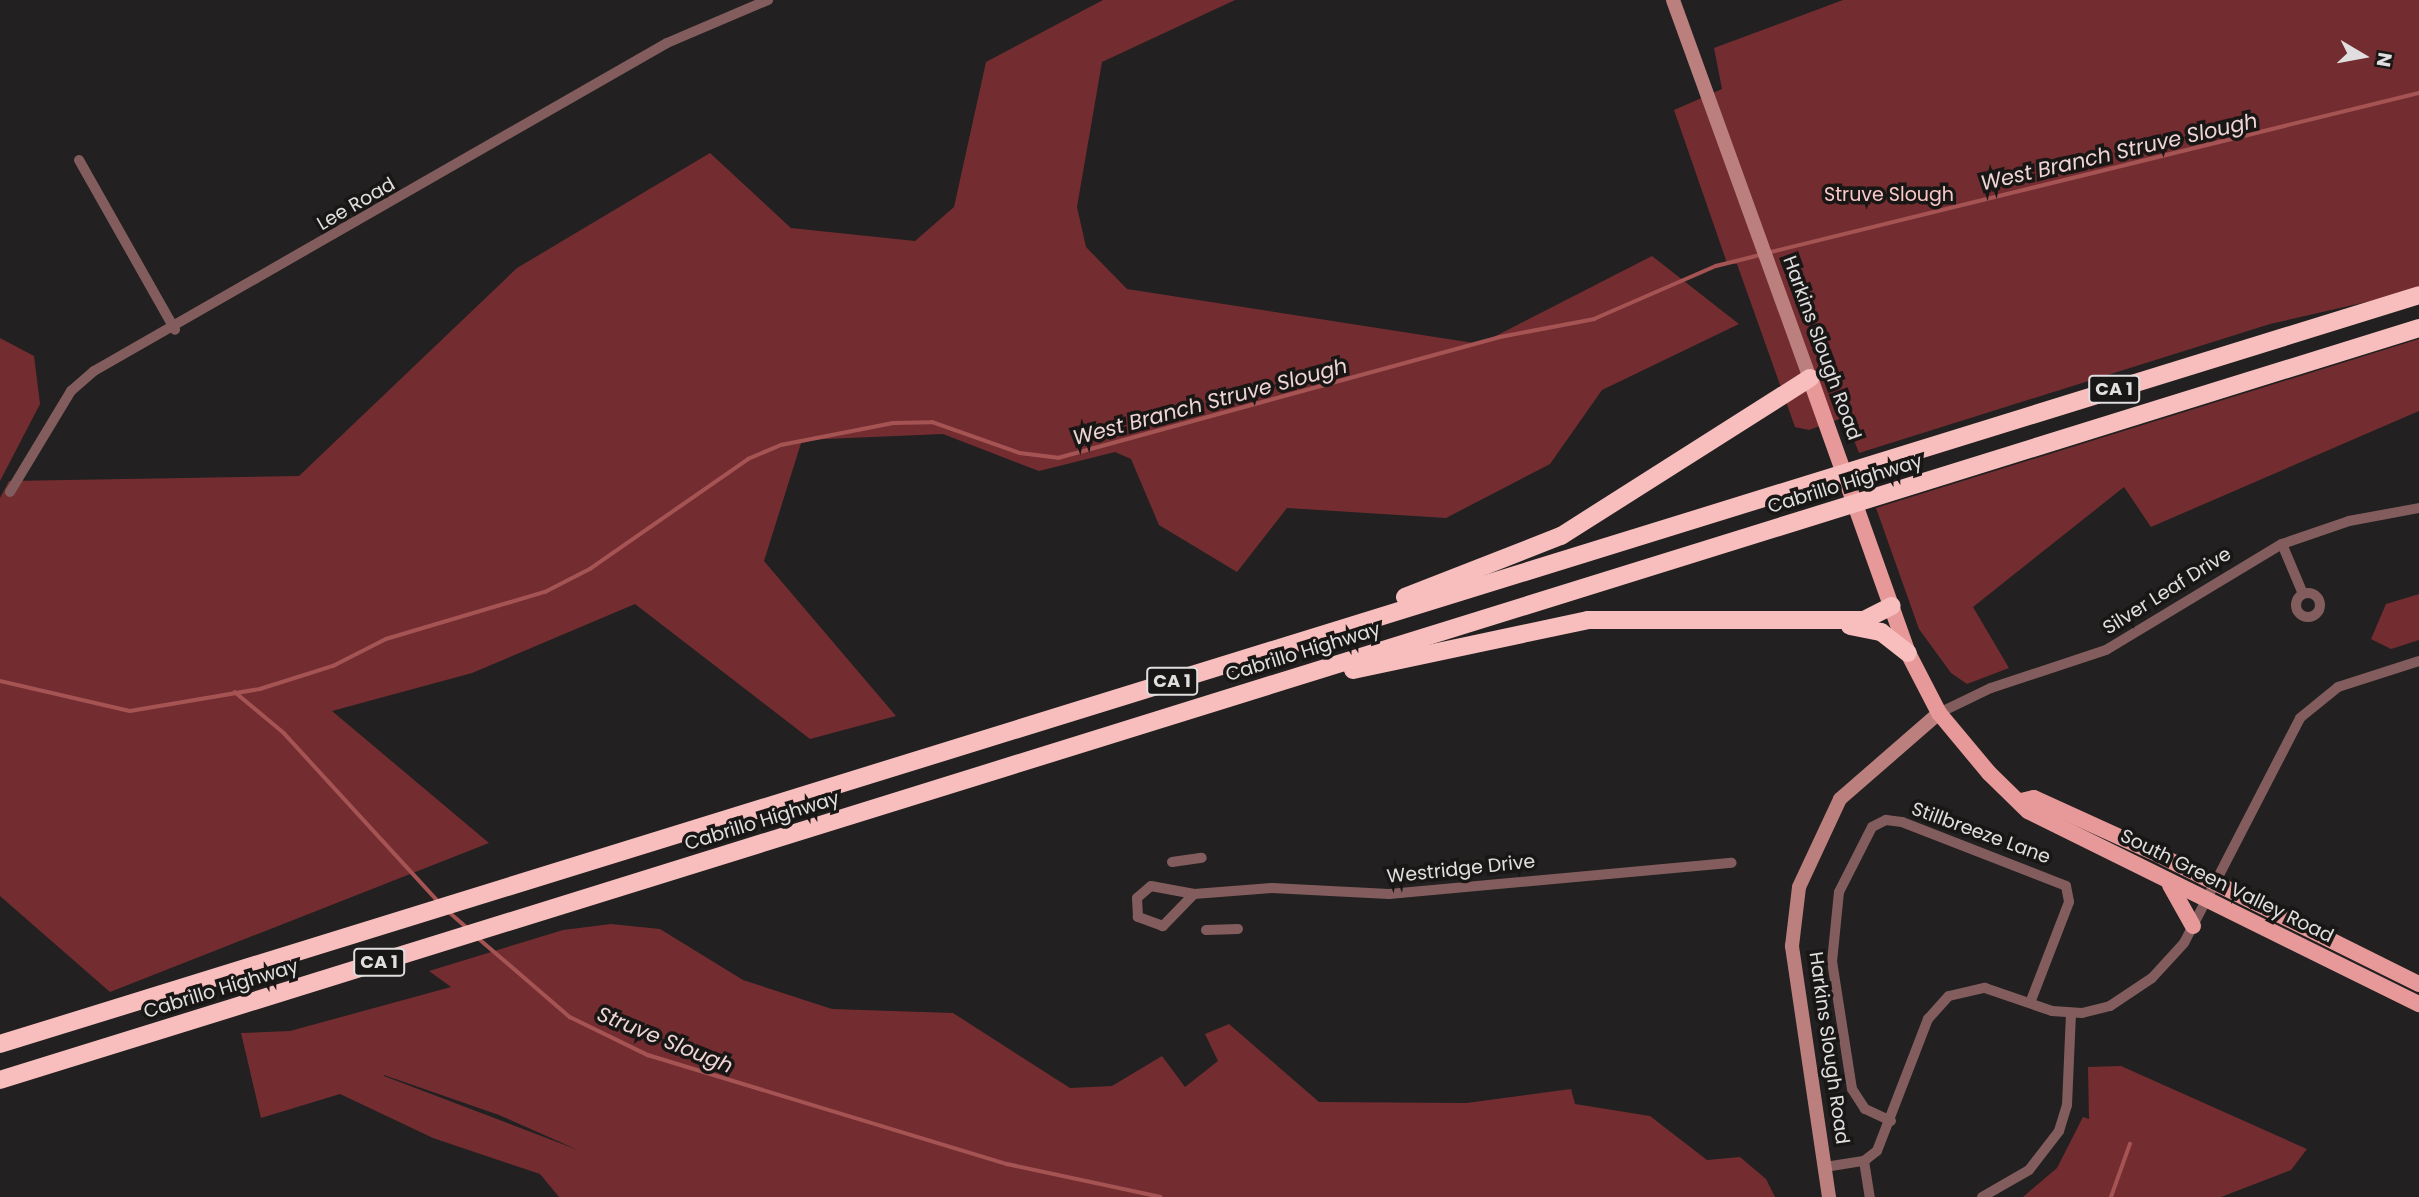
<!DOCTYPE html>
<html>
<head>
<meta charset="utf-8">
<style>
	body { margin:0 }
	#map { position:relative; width:2419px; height:1197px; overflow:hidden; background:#222020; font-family:Poppins,sans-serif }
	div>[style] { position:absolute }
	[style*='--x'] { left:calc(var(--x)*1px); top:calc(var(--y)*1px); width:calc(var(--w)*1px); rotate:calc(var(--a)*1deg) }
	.green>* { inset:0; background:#732d30 }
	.stream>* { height:3.5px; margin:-1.75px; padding:0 1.75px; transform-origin:1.75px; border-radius:1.75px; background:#a65354 }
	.street>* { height:10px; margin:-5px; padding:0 5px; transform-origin:5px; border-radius:5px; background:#835d5d }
	.street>.ring { margin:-5px; padding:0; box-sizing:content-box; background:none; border:10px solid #835d5d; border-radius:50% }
	.secondary>* { height:14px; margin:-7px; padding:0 7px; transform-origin:7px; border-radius:7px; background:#bb7f7e }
	.primary>* { height:16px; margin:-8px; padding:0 8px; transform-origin:8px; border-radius:8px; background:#e79999 }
	.highway>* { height:18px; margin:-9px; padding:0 9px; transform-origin:9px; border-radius:9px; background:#f7bebd }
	span { translate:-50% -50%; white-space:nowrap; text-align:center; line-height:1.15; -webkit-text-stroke:7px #191616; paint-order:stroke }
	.shield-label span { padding:2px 5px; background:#191616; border:2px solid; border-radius:5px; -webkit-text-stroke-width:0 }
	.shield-label { font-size:18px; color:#e0dede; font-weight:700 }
	.park-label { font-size:19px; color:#fac9c7 }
	.street-label { font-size:19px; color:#e0dede }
	.water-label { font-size:21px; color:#efd5d5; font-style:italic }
	.north { position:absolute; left:2328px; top:21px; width:70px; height:70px; -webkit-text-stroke:5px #191616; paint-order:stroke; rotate:100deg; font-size:19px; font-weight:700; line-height:28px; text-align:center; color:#e0dede }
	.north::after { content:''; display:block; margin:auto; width:24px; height:32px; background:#e0dede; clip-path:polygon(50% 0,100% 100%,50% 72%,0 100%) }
</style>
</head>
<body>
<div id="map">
	<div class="green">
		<div style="clip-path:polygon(1103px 0,1235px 0,1102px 62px,1077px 207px,1086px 247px,1127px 289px,1480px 344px,1652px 256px,1739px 324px,1602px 390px,1550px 464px,1446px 518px,1287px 508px,1237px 572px,1159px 525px,1131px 459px,1115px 452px,1039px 471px,943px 434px,802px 440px,764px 561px,896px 716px,810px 739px,635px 604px,472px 673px,332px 711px,489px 843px,110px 992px,0 896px,0 498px,9px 481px,299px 476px,517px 268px,710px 153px,791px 228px,915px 241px,954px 207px,986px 62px)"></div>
		<div style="clip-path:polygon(1843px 0,2419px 0,2419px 290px,2270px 324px,1859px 453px,1845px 417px,1809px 430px,1795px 427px,1737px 264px,1727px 263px,1674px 110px,1722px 89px,1714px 48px)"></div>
		<div style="clip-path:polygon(0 338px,34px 356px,40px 404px,0 481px)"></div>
		<div style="clip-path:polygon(2419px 339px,2419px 411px,2151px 527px,2124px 487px,1973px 607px,2009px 668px,1967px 684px,1951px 673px,1919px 629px,1876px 508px)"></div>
		<div style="clip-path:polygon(2419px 594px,2419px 640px,2391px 649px,2371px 639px,2386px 604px)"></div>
		<div style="clip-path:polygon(evenodd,611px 924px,660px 929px,743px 980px,832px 1009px,953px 1013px,1070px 1088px,1112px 1086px,1162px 1056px,1185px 1087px,1218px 1061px,1205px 1034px,1229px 1024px,1319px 1102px,1467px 1103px,1571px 1089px,1575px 1104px,1650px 1116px,1707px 1160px,1740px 1157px,1766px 1179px,1775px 1197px,559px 1197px,540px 1174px,433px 1138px,340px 1094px,261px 1118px,241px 1033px,290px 1031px,451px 987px,429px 971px,563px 930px,611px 924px,384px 1075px,499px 1115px,578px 1150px,384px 1076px,384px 1075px)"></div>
		<div style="clip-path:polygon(2121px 1066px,2307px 1149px,2291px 1170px,2221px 1197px,2023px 1197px,2057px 1168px,2083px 1117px,2089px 1119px,2088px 1067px)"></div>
	</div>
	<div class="stream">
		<div style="--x:1767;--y:253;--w:671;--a:-13.79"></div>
		<div style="--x:0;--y:681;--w:133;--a:13"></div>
		<div style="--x:130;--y:711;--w:132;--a:-9.6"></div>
		<div style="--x:260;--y:689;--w:77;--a:-17.5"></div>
		<div style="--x:333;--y:666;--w:59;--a:-27"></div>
		<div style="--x:386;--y:639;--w:166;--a:-16.5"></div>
		<div style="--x:545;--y:592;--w:51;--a:-27.1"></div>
		<div style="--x:590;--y:569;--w:193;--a:-34.8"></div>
		<div style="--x:748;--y:459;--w:36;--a:-23"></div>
		<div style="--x:781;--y:445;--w:114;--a:-11.1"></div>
		<div style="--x:893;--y:423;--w:39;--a:-1"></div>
		<div style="--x:932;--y:422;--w:93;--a:19.4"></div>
		<div style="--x:1020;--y:453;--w:38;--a:7"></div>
		<div style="--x:1058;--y:458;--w:458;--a:-15.3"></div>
		<div style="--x:1500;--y:337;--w:96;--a:-10.8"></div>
		<div style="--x:1594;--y:319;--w:133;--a:-23.5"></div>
		<div style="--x:1716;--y:266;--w:45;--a:-14"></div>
		<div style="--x:235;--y:692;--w:64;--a:39.9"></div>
		<div style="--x:284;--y:733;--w:228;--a:47.5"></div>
		<div style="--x:448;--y:911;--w:28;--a:41"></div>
		<div style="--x:477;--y:937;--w:123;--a:40.7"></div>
		<div style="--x:570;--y:1017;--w:87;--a:26"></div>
		<div style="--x:648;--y:1055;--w:375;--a:16.9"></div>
		<div style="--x:1007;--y:1164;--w:157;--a:12.1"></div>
		<div style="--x:2111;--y:1197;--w:56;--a:-70.3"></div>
	</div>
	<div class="street">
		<div style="--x:79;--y:160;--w:195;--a:60.5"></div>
		<div style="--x:10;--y:492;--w:118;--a:-58.9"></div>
		<div style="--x:71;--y:391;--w:30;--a:-41"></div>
		<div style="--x:94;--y:371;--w:660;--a:-29.79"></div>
		<div style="--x:667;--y:43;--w:110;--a:-23.1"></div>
		<div style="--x:2282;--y:544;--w:54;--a:67.2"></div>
		<div class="ring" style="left:2296px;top:593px;width:14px;height:14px"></div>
		<div style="--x:1939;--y:713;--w:58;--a:-25.7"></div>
		<div style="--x:1991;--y:688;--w:121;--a:-18.3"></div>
		<div style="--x:2106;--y:650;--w:205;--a:-31.1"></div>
		<div style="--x:2282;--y:544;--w:71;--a:-18.9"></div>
		<div style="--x:2349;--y:521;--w:71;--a:-10.5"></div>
		<div style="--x:1172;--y:862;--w:30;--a:-8"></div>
		<div style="--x:1194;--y:894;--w:45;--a:134.1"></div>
		<div style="--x:1163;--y:926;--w:27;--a:-160"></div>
		<div style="--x:1138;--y:917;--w:19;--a:-93"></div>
		<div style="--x:1137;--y:898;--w:18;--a:-41"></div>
		<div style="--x:1151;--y:886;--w:44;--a:10.5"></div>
		<div style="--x:1194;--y:894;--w:78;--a:-4.4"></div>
		<div style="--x:1272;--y:888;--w:117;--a:2.9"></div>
		<div style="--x:1389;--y:894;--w:344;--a:-5.2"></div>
		<div style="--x:1206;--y:930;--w:32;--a:-2"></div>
		<div style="--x:1891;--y:1121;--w:29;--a:-155"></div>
		<div style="--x:1865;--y:1109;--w:24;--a:-123"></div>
		<div style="--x:1852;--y:1089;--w:129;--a:-98.9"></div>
		<div style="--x:1832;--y:962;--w:70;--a:-84.3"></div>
		<div style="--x:1839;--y:892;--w:73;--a:-63.1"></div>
		<div style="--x:1872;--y:827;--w:16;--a:-27"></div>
		<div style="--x:1886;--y:820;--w:16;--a:7"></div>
		<div style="--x:1902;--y:822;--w:176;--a:21.3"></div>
		<div style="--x:2066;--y:886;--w:16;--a:79"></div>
		<div style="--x:2069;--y:902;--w:108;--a:111.1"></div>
		<div style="--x:1864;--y:1161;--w:36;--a:81"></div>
		<div style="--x:1825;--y:1167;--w:39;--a:-9"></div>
		<div style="--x:1864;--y:1161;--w:16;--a:-38"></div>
		<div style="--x:1877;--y:1151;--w:142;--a:-68.9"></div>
		<div style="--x:1928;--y:1019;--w:31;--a:-48"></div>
		<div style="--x:1949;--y:996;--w:37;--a:-13"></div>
		<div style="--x:1985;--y:988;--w:71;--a:18.9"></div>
		<div style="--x:2052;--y:1011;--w:30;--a:4"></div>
		<div style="--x:2082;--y:1013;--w:29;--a:-14"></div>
		<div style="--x:2110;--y:1006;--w:50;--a:-33.7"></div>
		<div style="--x:2152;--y:978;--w:47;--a:-47.6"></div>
		<div style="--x:2184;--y:943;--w:253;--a:-62.7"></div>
		<div style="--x:2300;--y:718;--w:49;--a:-39.2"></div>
		<div style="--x:2338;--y:687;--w:85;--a:-17.8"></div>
		<div style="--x:1982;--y:1197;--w:54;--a:-29.9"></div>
		<div style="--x:2029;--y:1170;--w:49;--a:-52.4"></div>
		<div style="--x:2059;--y:1131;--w:27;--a:-73"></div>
		<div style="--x:2067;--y:1105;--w:91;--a:-87.5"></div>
	</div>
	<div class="secondary">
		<div style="--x:1673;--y:0;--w:402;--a:70.1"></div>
		<div style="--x:1829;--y:1197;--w:254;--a:-98.4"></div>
		<div style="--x:1792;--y:946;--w:59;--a:-83.2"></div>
		<div style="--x:1799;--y:887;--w:97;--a:-65"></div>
		<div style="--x:1840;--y:799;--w:131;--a:-41"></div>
	</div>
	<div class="primary">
		<div style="--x:1810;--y:378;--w:292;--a:70.4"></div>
		<div style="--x:1908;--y:653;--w:68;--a:62.7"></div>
		<div style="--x:1939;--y:713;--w:78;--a:50.2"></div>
		<div style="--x:1989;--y:773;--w:54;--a:44.3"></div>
		<div style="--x:2028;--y:811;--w:436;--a:26.3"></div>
		<div style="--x:2021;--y:801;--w:13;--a:-13"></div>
		<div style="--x:2034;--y:798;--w:137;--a:24.5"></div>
		<div style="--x:2159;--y:855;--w:290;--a:26.4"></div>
		<div style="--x:2170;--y:885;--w:47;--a:60.7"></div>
	</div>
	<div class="highway">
		<div style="--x:1405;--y:597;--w:168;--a:-21.4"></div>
		<div style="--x:1561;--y:536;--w:295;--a:-32.4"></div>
		<div style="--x:1850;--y:626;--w:32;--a:11"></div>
		<div style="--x:1881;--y:632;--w:34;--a:38"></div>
		<div style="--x:1353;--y:670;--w:240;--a:-12"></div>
		<div style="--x:1588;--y:620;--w:276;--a:0"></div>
		<div style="--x:1864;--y:620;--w:31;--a:-27"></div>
		<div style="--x:0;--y:1044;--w:2532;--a:-17.2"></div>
		<div style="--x:0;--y:1080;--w:2533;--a:-17.27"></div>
	</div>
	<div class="shield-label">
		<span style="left:2114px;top:389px">CA 1</span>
		<span style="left:1172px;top:681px">CA 1</span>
		<span style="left:379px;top:962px">CA 1</span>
	</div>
	<div class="park-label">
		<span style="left:1889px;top:195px">Struve Slough</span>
	</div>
	<div class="street-label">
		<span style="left:356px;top:204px;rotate:-30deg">Lee Road</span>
		<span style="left:1822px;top:348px;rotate:70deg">Harkins Slough Road</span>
		<span style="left:1845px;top:484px;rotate:-17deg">Cabrillo Highway</span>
		<span style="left:2167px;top:591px;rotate:-32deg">Silver Leaf Drive</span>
		<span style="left:1303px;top:652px;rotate:-17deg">Cabrillo Highway</span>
		<span style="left:762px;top:821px;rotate:-17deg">Cabrillo Highway</span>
		<span style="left:1981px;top:833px;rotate:20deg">Stillbreeze Lane</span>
		<span style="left:1461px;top:869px;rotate:-6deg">Westridge Drive</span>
		<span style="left:2227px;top:886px;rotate:26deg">South Green Valley Road</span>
		<span style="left:221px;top:989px;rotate:-17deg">Cabrillo Highway</span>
		<span style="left:1829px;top:1048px;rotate:82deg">Harkins Slough Road</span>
	</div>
	<div class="water-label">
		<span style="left:2119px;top:152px;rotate:-13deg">West Branch Struve Slough</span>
		<span style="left:1210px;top:402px;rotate:-15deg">West Branch Struve Slough</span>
		<span style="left:665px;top:1040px;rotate:22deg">Struve Slough</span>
	</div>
	<div class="north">N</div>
</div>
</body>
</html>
